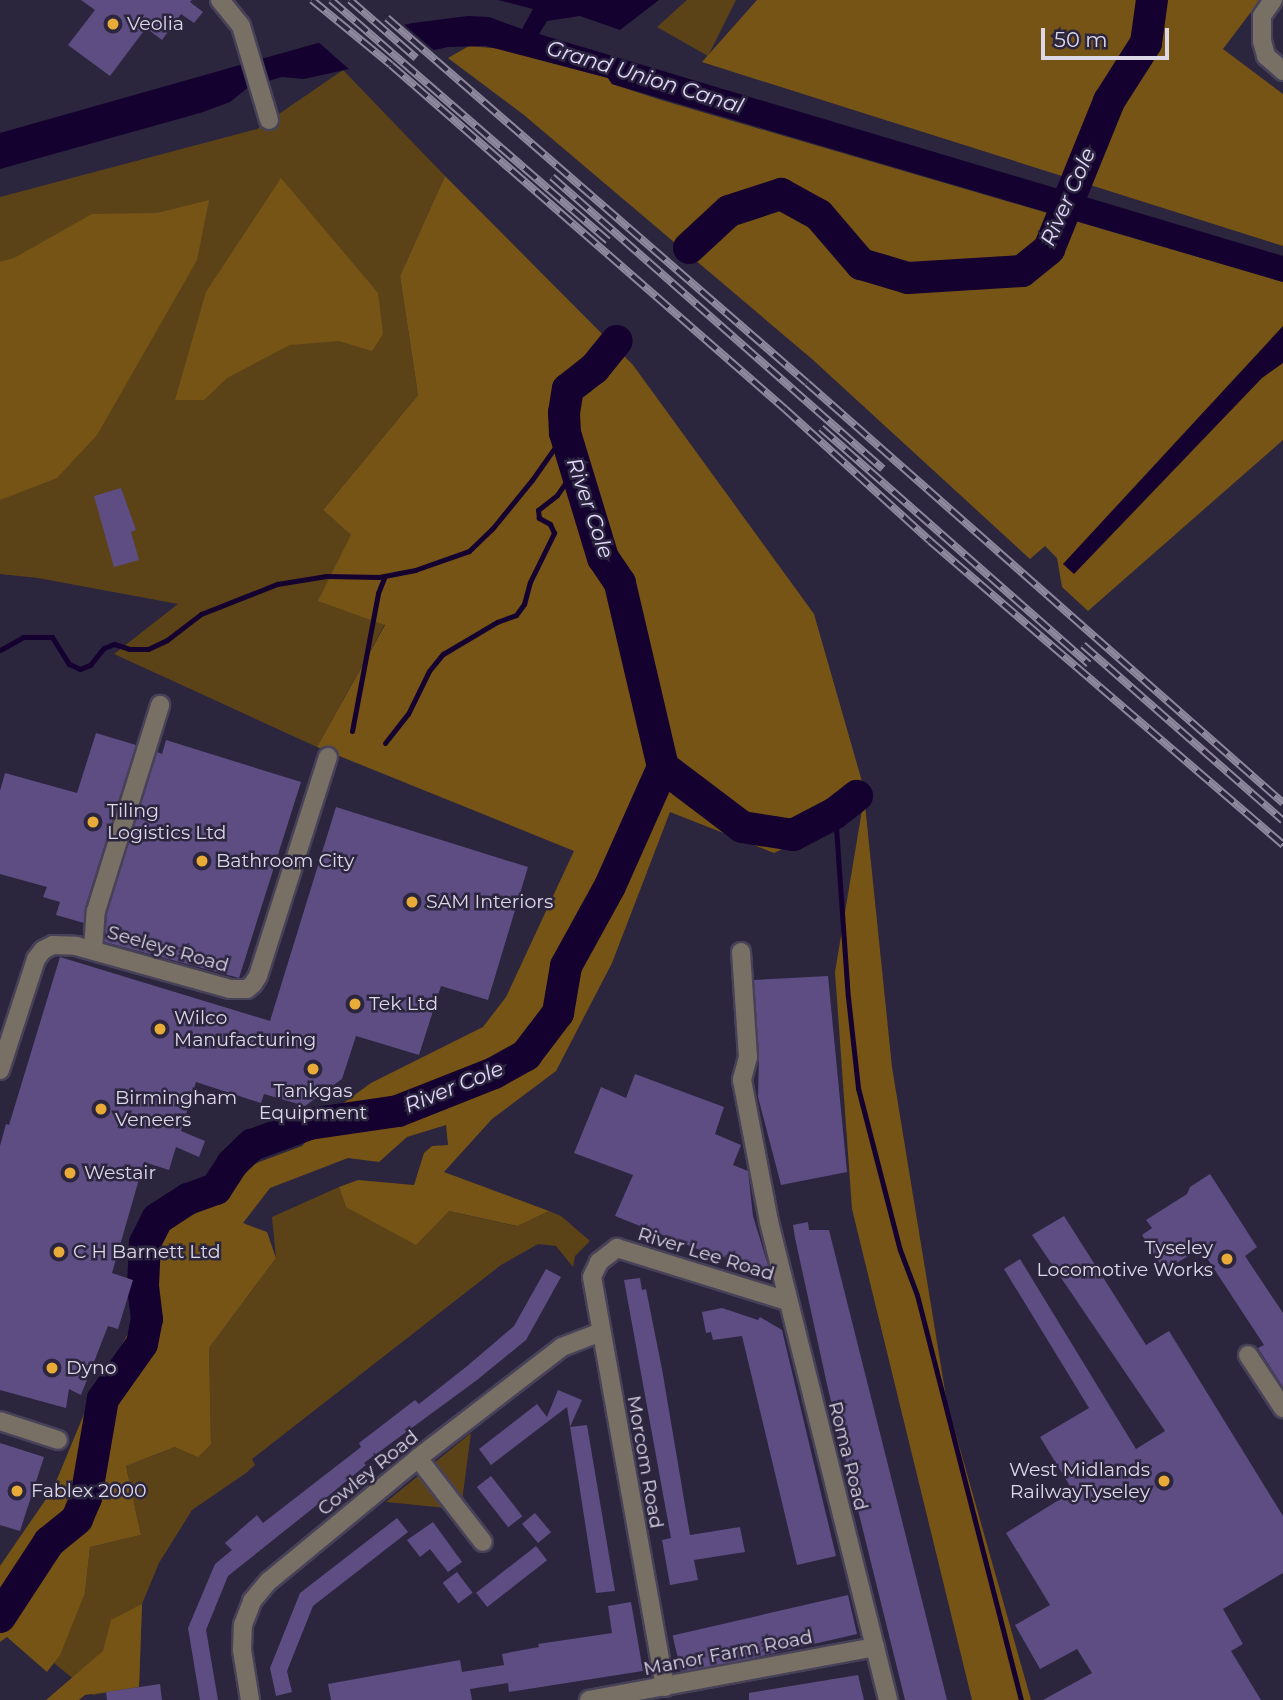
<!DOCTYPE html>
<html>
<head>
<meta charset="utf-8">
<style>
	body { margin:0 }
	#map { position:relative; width:1283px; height:1700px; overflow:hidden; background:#2c253e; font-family:Montserrat,sans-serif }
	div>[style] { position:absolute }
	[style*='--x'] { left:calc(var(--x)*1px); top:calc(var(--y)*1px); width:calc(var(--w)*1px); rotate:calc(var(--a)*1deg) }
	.green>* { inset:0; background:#5c4317 }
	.forest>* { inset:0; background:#765415 }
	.water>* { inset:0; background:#150130 }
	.pier>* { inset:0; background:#2c253e }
	.stream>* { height:5px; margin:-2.5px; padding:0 2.5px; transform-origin:2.5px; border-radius:2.5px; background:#150130 }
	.river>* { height:32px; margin:-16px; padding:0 16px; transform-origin:16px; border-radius:16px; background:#150130 }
	.building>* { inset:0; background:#5d4d83; transform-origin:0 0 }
	.roads { filter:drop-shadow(2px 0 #484259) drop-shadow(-2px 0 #484259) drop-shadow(0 2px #484259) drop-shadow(0 -2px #484259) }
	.minor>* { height:18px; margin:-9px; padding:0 9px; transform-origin:9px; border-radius:9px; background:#787065 }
	.rail>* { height:8px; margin-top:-4px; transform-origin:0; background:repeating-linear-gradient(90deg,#2c253e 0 16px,#8d889c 0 32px); box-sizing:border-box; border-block:2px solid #8d889c }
	.dots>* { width:19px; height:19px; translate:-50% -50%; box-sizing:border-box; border:4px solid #2c253e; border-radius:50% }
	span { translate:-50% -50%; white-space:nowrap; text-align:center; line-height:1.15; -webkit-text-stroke:5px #2c253e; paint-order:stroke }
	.poi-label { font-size:19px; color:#dcd8e8 }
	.left { translate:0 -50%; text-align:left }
	.right { translate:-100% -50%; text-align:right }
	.street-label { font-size:19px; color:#dcd8e8 }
	.water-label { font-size:21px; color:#e3dafd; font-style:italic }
	.scale { position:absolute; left:1041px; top:28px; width:128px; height:32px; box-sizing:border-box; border:4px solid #dcd8e8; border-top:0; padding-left:9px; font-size:21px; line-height:24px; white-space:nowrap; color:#dcd8e8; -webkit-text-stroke:5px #2c253e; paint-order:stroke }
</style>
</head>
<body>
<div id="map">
	<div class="green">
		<div style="clip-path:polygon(687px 0,736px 0,708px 56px,657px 27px)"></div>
		<div style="clip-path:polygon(343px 70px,445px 176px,400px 276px,418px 395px,323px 510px,351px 535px,385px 624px,317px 747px,114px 654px,178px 604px,38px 578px,0 574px,0 197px,257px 129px)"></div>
		<div style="clip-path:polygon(339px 1187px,346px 1207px,449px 1211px,516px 1226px,549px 1211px,561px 1216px,590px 1241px,575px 1256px,573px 1267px,556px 1246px,538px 1244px,501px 1265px,252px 1459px,255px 1465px,246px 1473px,192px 1510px,159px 1563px,142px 1604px,139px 1687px,93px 1695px,54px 1663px,85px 1593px,90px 1547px,141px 1535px,126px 1466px,175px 1447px,211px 1444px,209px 1348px,276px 1258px,272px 1217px)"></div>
		<div style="clip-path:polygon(471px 1433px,462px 1501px,446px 1508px,386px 1502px)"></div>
	</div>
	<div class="forest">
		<div style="clip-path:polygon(757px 0,1260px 0,1223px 49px,1283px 94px,1283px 246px,702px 62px)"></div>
		<div style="clip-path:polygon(469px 46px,503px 49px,608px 78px,612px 84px,661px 100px,1283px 282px,1283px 440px,1088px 611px,1062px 587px,1057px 558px,1045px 546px,1030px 559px,812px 359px,524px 115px,448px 58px)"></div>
		<div style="clip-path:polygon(445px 176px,633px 365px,814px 614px,863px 785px,892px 1067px,947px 1403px,1031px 1700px,972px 1700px,852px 1209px,835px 972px,862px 810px,774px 853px,670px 812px,612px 963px,556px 1071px,492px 1119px,444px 1172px,549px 1211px,517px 1226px,449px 1211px,416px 1245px,346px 1207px,339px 1187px,358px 1180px,414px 1185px,424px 1153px,432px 1146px,448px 1145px,446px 1125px,407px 1137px,379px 1162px,348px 1158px,270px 1188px,243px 1223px,267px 1232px,276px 1258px,209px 1348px,211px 1444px,198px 1457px,175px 1447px,126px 1466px,141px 1535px,90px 1547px,85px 1593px,60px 1655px,47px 1672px,7px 1637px,0 1642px,0 1566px,53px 1489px,84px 1414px,130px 1330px,136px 1295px,137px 1259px,170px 1205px,217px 1178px,302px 1146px,342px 1104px,371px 1083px,483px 1027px,506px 997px,574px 851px,317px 747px,385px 625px,318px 601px,351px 535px,323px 510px,418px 395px,400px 276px)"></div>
		<div style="clip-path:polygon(281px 178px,378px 293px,383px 334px,372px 351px,339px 341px,290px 345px,227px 378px,204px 400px,175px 400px,206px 292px)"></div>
		<div style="clip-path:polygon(209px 200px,197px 260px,97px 435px,57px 478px,0 500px,0 262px,14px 258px,92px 214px,157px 213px)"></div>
		<div style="clip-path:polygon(142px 1604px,139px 1687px,85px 1695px,79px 1700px,46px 1700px,103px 1651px,111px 1620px)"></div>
	</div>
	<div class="water">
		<div style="clip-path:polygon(498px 0,659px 0,620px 30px,580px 16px,547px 21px,539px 34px,1283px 256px,1283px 282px,612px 84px,608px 78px,486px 46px,448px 47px,304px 79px,282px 77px,250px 86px,230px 102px,200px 113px,0 169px,0 133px,318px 43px,413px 23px,468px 16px,489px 17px,522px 29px,533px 9px)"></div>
		<div style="clip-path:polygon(1283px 326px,1283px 363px,1262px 378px,1074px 574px,1063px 564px)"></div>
	</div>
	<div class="pier">
		<div style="clip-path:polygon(401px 22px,437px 53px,350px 70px,316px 40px)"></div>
	</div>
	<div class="stream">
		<div style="--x:0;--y:650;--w:26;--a:-29"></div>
		<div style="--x:23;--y:637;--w:29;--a:0"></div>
		<div style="--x:52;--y:637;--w:32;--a:58"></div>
		<div style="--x:69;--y:664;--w:12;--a:24"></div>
		<div style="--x:80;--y:669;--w:11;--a:-22"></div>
		<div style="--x:90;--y:665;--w:22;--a:-51"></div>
		<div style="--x:104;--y:648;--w:11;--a:-22"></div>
		<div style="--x:114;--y:644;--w:16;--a:18"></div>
		<div style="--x:129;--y:649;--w:19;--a:0"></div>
		<div style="--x:148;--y:649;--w:21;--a:-25"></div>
		<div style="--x:167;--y:640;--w:43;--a:-37.4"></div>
		<div style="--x:201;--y:614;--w:82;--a:-21.5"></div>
		<div style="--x:277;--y:584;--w:50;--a:-9.3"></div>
		<div style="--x:326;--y:576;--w:53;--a:1.1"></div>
		<div style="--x:379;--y:577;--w:37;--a:-11"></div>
		<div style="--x:415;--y:570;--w:57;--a:-19.4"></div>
		<div style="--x:469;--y:551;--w:32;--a:-44"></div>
		<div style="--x:492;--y:529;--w:63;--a:-50.8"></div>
		<div style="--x:532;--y:480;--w:57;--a:-54.9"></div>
		<div style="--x:352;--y:731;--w:140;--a:-79.3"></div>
		<div style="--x:378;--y:593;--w:18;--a:-68"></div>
		<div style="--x:385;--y:743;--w:37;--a:-52"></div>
		<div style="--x:408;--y:714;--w:48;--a:-64"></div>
		<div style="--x:429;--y:671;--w:22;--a:-51"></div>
		<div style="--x:443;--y:654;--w:63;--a:-30.7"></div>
		<div style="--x:497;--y:622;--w:20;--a:-20"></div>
		<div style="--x:516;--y:615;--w:14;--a:-54"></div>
		<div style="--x:524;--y:604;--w:23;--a:-75"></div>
		<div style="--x:530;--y:582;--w:55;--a:-63.9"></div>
		<div style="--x:554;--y:533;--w:10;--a:-114"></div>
		<div style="--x:550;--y:524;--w:13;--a:-151"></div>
		<div style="--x:539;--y:518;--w:8;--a:-97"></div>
		<div style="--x:538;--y:510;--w:24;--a:-38"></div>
		<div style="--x:557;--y:495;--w:32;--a:-55"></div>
		<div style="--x:835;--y:813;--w:184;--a:86"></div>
		<div style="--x:848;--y:997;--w:92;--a:83.7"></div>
		<div style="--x:858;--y:1088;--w:167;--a:75.5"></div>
		<div style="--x:900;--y:1250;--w:48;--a:69.3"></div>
		<div style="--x:917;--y:1295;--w:418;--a:75.6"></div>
	</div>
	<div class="river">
		<div style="--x:689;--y:248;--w:54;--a:-42.8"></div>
		<div style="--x:729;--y:211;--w:55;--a:-18.1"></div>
		<div style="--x:781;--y:194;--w:43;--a:28.9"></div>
		<div style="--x:819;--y:215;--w:65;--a:49.4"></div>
		<div style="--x:861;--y:264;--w:49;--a:16.6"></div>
		<div style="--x:908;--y:278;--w:114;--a:-3.5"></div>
		<div style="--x:1022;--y:271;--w:35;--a:-39"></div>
		<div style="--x:1049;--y:249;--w:160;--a:-67.9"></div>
		<div style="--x:1109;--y:101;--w:69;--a:-57.5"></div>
		<div style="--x:1146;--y:43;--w:43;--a:-82.1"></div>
		<div style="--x:663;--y:767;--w:99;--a:37.2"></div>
		<div style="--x:742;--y:827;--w:52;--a:8.9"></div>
		<div style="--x:793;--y:835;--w:47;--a:-27.6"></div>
		<div style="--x:835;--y:813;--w:28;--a:-38"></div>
		<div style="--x:0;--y:1617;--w:90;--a:-56.8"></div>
		<div style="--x:49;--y:1542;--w:36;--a:-39"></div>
		<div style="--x:77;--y:1519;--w:23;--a:-67"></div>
		<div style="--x:86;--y:1498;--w:100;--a:-80.3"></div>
		<div style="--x:103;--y:1399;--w:67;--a:-54.7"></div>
		<div style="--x:142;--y:1344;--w:25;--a:-79"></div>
		<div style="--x:147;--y:1319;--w:34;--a:-97"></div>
		<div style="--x:143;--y:1285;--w:42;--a:-87.3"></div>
		<div style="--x:145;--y:1243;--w:27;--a:-63"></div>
		<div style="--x:157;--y:1219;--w:37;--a:-33"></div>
		<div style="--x:188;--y:1199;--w:30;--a:-20"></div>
		<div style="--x:216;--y:1189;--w:30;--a:-57"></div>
		<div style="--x:232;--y:1164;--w:28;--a:-44"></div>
		<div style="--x:252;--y:1145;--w:61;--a:-20.2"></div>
		<div style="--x:309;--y:1124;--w:90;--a:-8.3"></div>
		<div style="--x:398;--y:1111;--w:103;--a:-21.6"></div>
		<div style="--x:494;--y:1073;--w:37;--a:-29"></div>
		<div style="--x:526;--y:1055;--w:53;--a:-52.7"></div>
		<div style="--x:558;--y:1013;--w:48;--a:-80.3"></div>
		<div style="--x:566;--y:966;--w:91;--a:-61.2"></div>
		<div style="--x:610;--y:886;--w:130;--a:-66"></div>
		<div style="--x:663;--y:767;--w:189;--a:-103.2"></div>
		<div style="--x:620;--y:583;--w:30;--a:-124"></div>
		<div style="--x:603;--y:558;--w:131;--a:-106.9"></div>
		<div style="--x:565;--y:433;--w:20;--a:-93"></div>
		<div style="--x:564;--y:413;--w:24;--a:-81"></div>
		<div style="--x:568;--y:389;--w:33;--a:-38"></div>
		<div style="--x:594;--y:369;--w:36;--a:-51"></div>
	</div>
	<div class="building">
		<div style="clip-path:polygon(81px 0,192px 0,190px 2px,203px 12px,194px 23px,181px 14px,162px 40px,146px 28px,110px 76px,68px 45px,95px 10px)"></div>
		<div style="clip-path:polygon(121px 488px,136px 530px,131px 532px,139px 560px,114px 567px,94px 496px)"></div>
		<div style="clip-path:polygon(96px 733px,136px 745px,85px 908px,84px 923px,56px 915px,60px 902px,43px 897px,47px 887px,0 874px,0 791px,5px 773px,77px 793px)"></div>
		<div style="clip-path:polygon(166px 740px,301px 782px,239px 978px,105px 942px,107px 913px,157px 752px,162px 754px)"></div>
		<div style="clip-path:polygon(336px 807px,528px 867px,488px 1000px,441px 986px,419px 1055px,356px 1036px,342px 1079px,305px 1106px,264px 1094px,261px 1103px,196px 1082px,181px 1131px,205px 1141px,199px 1157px,176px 1147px,169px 1170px,144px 1162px,112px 1273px,133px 1280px,118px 1329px,108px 1326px,81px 1395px,69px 1389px,66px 1408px,0 1390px,0 1146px,6px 1124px,9px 1125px,60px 957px,270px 1021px)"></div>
		<div style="clip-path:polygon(828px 976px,847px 1172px,781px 1185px,758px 1097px,759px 1056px,754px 980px)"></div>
		<div style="clip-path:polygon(635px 1074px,724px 1107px,715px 1134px,741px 1145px,733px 1165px,748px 1171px,753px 1216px,768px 1265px,765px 1276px,615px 1216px,633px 1175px,574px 1153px,601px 1087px,626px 1098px)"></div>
		<div style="clip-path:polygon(1210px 1174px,1257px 1247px,1245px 1256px,1283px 1313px,1283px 1387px,1258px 1348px,1264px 1345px,1201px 1249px,1164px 1270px,1142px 1235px,1152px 1228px,1146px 1220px,1187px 1194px,1190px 1187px)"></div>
		<div style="clip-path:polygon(1064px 1216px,1146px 1345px,1169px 1331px,1283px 1516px,1283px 1573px,1223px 1609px,1243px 1644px,1231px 1651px,1261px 1700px,1043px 1700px,1092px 1673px,1077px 1649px,1040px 1669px,1015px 1625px,1050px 1605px,1006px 1533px,1073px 1491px,1040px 1437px,1089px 1408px,1004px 1269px,1020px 1259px,1136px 1449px,1165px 1431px,1032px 1235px)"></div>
		<div style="clip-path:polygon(808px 1222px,809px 1230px,829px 1230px,947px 1700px,905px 1700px,828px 1389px,795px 1238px,793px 1225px)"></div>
		<div style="clip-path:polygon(546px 1269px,561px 1277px,526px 1340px,477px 1380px,364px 1463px,366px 1465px,327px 1497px,228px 1576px,206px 1630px,218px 1700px,200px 1700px,188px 1628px,215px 1564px,232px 1550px,225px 1543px,257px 1515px,263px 1523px,361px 1447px,359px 1443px,415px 1400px,419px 1404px,466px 1367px,514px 1326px)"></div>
		<div style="clip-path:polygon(640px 1278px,642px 1290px,646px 1289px,662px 1369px,690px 1535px,740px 1527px,745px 1552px,694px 1560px,698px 1580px,670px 1585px,662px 1540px,671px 1538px,624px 1280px)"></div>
		<div style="clip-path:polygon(722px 1308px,758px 1320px,760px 1317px,782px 1330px,836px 1556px,797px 1565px,742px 1336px,713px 1340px,711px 1332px,706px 1333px,702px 1312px)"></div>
		<div style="clip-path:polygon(558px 1390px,582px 1400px,570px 1427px,587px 1425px,615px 1591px,596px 1593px,567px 1407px,491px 1465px,479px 1449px,537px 1404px,547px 1417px)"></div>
		<div style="clip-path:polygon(0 1443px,44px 1457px,20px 1531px,0 1525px)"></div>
		<div style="left:491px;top:1476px;width:51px;height:18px;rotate:52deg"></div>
		<div style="left:535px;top:1513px;width:25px;height:17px;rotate:50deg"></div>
		<div style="clip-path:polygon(397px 1518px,408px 1532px,313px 1606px,287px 1671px,292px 1692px,276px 1696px,270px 1668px,300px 1593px)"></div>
		<div style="clip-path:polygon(433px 1522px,462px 1562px,448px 1572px,430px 1549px,420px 1557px,407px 1540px)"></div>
		<div style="left:536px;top:1546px;width:18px;height:76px;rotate:52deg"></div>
		<div style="left:457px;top:1572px;width:26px;height:18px;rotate:53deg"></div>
		<div style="left:848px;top:1595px;width:40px;height:180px;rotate:77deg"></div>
		<div style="clip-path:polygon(631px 1602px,643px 1671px,509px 1692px,508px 1683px,470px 1689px,472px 1700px,331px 1700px,328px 1684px,460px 1660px,462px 1672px,504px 1665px,502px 1654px,539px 1647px,538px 1644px,612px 1633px,608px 1606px)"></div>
		<div style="clip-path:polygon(858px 1675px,864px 1700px,749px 1700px,749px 1693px)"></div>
		<div style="clip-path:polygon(160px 1684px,162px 1700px,107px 1700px,106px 1692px)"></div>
	</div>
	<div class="roads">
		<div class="minor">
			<div style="--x:220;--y:0;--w:33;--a:51"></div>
			<div style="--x:241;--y:26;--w:98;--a:73.4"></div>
			<div style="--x:1273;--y:0;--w:19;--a:125"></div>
			<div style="--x:1262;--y:16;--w:25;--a:90"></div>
			<div style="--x:1262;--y:41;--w:16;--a:75"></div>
			<div style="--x:1266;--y:56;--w:23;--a:41"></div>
			<div style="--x:93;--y:950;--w:39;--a:-86"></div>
			<div style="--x:96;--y:911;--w:216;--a:-72.7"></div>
			<div style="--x:741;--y:952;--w:105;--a:86.2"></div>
			<div style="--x:748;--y:1057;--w:24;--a:105"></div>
			<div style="--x:742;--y:1080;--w:145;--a:79.2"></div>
			<div style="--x:769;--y:1222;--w:493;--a:76"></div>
			<div style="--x:0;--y:1070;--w:117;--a:-72"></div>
			<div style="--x:36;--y:959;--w:11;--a:-52"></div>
			<div style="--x:43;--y:950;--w:11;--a:-27"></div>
			<div style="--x:53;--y:945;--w:23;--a:2"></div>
			<div style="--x:76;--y:946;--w:160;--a:15.6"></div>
			<div style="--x:230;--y:989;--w:17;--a:0"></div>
			<div style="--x:247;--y:989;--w:8;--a:-40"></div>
			<div style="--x:253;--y:984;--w:9;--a:-58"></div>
			<div style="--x:258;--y:976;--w:230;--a:-72.3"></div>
			<div style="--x:1248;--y:1355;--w:64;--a:56.6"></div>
			<div style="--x:0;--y:1421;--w:61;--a:18.1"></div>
			<div style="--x:418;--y:1458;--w:106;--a:52.3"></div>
			<div style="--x:665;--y:1687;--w:416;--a:-100.1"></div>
			<div style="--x:592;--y:1277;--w:17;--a:-65"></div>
			<div style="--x:599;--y:1262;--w:23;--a:-38"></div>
			<div style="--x:617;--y:1248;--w:178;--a:17.3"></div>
			<div style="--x:250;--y:1700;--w:51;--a:-99.1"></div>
			<div style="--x:242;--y:1650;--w:25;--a:-88"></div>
			<div style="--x:243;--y:1625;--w:26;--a:-69"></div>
			<div style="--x:252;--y:1601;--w:26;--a:-50"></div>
			<div style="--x:269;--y:1581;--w:193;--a:-39.5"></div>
			<div style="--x:418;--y:1458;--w:182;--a:-37.6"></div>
			<div style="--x:562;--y:1347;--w:42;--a:-21"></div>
			<div style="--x:589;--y:1700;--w:291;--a:-10.5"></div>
		</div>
	</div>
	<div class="rail">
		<div style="--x:312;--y:0;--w:102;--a:39.4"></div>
		<div style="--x:391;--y:65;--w:523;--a:41.12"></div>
		<div style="--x:785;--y:409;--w:196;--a:42.3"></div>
		<div style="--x:930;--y:541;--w:466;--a:40.7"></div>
		<div style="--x:331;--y:0;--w:367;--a:41"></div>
		<div style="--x:350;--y:0;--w:88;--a:41.3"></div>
		<div style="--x:387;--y:18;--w:556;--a:40.99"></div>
		<div style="--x:807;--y:383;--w:635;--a:41.42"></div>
		<div style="--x:552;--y:177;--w:441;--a:41.4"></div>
		<div style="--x:821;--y:428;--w:357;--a:41.4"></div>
		<div style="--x:1083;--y:645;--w:266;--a:41.3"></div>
	</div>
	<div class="dots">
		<div style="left:113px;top:24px;background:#e9ab38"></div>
		<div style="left:93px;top:822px;background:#e9ab38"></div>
		<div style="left:202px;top:861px;background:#e9ab38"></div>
		<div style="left:412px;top:902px;background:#e9ab38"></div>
		<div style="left:355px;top:1004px;background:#e9ab38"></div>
		<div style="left:160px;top:1029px;background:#e9ab38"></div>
		<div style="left:313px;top:1069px;background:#e9ab38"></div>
		<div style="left:101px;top:1109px;background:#e9ab38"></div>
		<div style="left:70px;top:1173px;background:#e9ab38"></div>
		<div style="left:59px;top:1252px;background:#e9ab38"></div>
		<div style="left:1227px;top:1259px;background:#e9ab38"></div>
		<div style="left:52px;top:1368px;background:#e9ab38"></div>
		<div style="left:1164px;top:1481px;background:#e9ab38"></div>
		<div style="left:17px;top:1491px;background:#e9ab38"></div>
	</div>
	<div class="poi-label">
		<span class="left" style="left:127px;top:24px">Veolia</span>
		<span class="left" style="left:107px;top:822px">Tiling<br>Logistics Ltd</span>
		<span class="left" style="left:216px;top:861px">Bathroom City</span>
		<span class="left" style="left:426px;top:902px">SAM Interiors</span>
		<span class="left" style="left:369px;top:1004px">Tek Ltd</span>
		<span class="left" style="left:174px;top:1029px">Wilco<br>Manufacturing</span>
		<span style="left:313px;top:1102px">Tankgas<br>Equipment</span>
		<span class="left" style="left:115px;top:1109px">Birmingham<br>Veneers</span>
		<span class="left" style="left:84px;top:1173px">Westair</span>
		<span class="right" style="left:1213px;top:1259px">Tyseley<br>Locomotive Works</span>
		<span class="left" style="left:73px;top:1252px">C H Barnett Ltd</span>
		<span class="left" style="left:66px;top:1368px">Dyno</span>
		<span class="right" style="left:1150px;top:1481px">West Midlands<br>RailwayTyseley</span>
		<span class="left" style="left:31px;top:1491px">Fablex 2000</span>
	</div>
	<div class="street-label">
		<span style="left:168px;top:949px;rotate:16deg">Seeleys Road</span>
		<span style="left:706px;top:1254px;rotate:17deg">River Lee Road</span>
		<span style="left:848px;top:1456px;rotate:76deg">Roma Road</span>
		<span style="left:645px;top:1462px;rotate:80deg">Morcom Road</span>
		<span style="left:368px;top:1473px;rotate:-39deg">Cowley Road</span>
		<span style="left:728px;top:1653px;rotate:-11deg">Manor Farm Road</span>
	</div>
	<div class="water-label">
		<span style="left:645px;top:77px;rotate:17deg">Grand Union Canal</span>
		<span style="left:1068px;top:197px;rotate:-66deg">River Cole</span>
		<span style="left:590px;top:508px;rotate:71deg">River Cole</span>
		<span style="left:454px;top:1087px;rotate:-22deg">River Cole</span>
	</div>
	<div class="scale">50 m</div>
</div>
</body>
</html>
